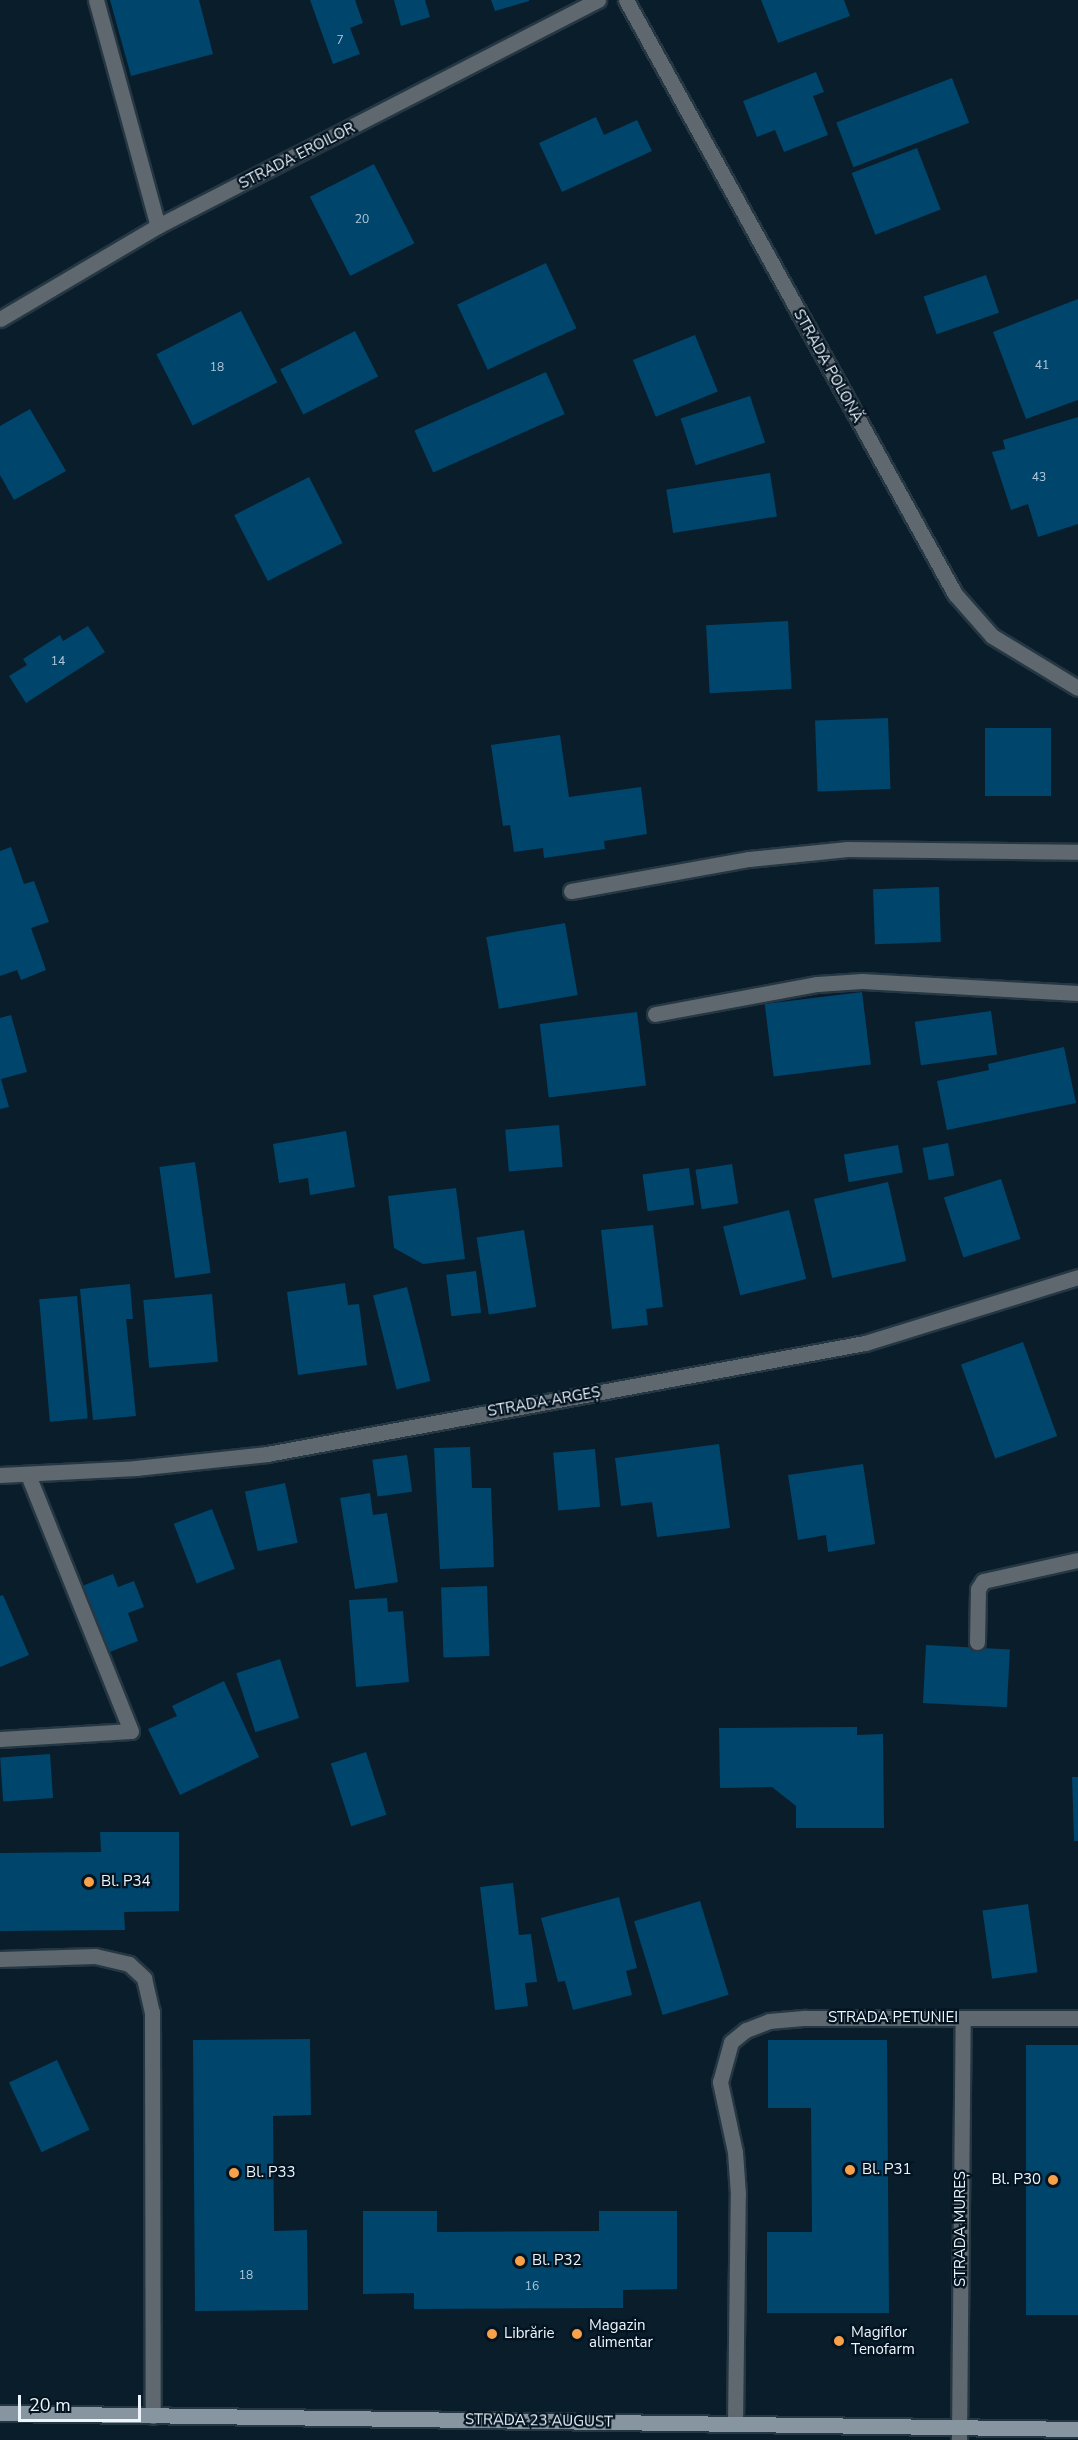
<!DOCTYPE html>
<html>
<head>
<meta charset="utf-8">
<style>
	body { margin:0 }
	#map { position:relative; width:1078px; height:2440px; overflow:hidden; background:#0a1d2a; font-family:"Nunito Sans",sans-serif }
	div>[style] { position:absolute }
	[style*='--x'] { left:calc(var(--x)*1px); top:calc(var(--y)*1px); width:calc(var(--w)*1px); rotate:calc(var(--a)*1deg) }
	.building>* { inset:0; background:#00456c; transform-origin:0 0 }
	.roads { filter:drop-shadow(2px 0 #253743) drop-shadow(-2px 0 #253743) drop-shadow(0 2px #253743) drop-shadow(0 -2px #253743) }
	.service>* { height:15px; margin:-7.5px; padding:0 7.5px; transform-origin:7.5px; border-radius:7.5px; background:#5f686f }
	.minor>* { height:15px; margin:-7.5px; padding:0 7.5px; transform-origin:7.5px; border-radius:7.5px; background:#5f686f }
	.secondary>* { height:15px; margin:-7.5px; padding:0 7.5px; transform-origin:7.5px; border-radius:7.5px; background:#8695a0 }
	.dots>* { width:16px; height:16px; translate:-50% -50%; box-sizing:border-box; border:3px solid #031320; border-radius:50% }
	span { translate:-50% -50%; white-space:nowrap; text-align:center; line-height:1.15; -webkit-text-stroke:4.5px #031320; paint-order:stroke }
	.number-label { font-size:12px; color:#b2cada }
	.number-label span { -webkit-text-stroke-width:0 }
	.street-label { font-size:15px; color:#edf6fe }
	.poi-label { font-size:15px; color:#edf6fe }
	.left { translate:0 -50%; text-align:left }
	.right { translate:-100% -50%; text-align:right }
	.scale { position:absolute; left:18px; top:2395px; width:123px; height:27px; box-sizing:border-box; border:3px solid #edf6fe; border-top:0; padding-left:8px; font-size:18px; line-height:21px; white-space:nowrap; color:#edf6fe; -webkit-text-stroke:4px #031320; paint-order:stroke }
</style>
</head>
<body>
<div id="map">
	<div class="building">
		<div style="clip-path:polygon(110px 0,199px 0,213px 54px,131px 76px)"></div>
		<div style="clip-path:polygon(310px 0,355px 0,363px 23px,350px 28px,360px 54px,333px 64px)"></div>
		<div style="clip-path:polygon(394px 0,425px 0,430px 17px,401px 26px)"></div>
		<div style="clip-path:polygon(491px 0,529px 0,529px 1px,495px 11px)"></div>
		<div style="clip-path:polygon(761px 0,844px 0,850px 16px,778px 43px)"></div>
		<div style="clip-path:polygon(816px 72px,824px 92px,813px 96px,828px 135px,784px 152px,775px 130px,757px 137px,743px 101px)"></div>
		<div style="left:952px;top:78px;width:48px;height:124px;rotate:69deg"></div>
		<div style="clip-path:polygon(596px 117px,604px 135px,637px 120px,652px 151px,562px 192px,539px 143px)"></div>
		<div style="left:917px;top:148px;width:66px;height:70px;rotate:69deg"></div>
		<div style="left:374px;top:164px;width:89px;height:72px;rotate:63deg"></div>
		<div style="left:546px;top:263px;width:72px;height:98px;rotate:65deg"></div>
		<div style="left:986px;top:275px;width:40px;height:66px;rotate:71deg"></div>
		<div style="clip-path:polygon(1078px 299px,1078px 400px,1026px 419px,993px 332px)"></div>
		<div style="left:241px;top:311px;width:80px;height:95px;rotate:63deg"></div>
		<div style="left:355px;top:331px;width:51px;height:84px;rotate:63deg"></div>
		<div style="left:695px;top:335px;width:61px;height:67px;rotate:68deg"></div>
		<div style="left:546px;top:372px;width:46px;height:144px;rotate:66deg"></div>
		<div style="left:750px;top:396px;width:49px;height:73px;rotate:72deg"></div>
		<div style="clip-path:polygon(30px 409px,66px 471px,14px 500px,0 475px,0 426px)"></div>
		<div style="clip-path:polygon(1078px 417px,1078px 524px,1038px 537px,1028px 504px,1011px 510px,992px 452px,1005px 449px,1003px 440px)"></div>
		<div style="left:770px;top:473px;width:44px;height:105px;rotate:81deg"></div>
		<div style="left:309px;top:477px;width:74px;height:84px;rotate:63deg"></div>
		<div style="left:788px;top:621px;width:68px;height:82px;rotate:87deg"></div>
		<div style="clip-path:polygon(88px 626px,105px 652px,26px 703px,9px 676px,27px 665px,23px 659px,60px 635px,63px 641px)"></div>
		<div style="left:888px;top:718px;width:71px;height:73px;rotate:88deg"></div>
		<div style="left:985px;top:728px;width:66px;height:68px"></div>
		<div style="clip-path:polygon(560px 735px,569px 797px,641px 787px,647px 834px,604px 841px,605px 849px,544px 858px,543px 848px,514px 852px,510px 825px,503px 826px,491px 745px)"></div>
		<div style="clip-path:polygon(11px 847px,24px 884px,34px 881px,49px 922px,31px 928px,46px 970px,21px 980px,17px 970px,0 976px,0 851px)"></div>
		<div style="left:939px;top:887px;width:55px;height:66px;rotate:88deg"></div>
		<div style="left:565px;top:923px;width:73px;height:80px;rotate:80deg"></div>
		<div style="left:862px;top:992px;width:73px;height:98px;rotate:83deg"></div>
		<div style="left:991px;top:1011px;width:44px;height:77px;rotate:82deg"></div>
		<div style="left:637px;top:1012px;width:74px;height:98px;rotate:83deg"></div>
		<div style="clip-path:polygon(11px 1015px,27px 1072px,1px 1079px,9px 1107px,0 1109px,0 1018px)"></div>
		<div style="clip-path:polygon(1064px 1047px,1076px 1103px,947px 1130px,937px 1081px,989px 1070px,988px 1064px)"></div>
		<div style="left:559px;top:1125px;width:42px;height:54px;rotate:85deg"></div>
		<div style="clip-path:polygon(346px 1131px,355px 1187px,310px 1195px,308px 1178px,279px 1183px,273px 1144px)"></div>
		<div style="left:948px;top:1143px;width:33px;height:26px;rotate:79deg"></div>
		<div style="left:898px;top:1145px;width:28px;height:55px;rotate:80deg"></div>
		<div style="left:195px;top:1162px;width:112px;height:36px;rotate:82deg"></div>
		<div style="left:732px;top:1164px;width:40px;height:37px;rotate:81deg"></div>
		<div style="left:689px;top:1168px;width:37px;height:47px;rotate:82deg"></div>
		<div style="left:1001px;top:1179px;width:63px;height:60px;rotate:72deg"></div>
		<div style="left:888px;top:1182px;width:81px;height:76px;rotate:77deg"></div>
		<div style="clip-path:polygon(456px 1188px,465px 1259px,423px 1264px,394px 1248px,388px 1196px)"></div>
		<div style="left:789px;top:1210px;width:71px;height:68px;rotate:76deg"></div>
		<div style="clip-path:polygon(653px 1225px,663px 1307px,646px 1309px,648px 1325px,612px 1329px,601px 1230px)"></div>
		<div style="left:524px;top:1230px;width:78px;height:48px;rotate:81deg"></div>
		<div style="left:476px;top:1271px;width:42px;height:30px;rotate:83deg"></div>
		<div style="clip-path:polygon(345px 1283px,348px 1305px,359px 1304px,367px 1365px,298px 1375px,287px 1292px)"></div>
		<div style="clip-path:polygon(130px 1284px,133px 1319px,126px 1319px,136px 1416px,93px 1420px,80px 1289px)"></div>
		<div style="left:407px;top:1287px;width:97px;height:35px;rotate:76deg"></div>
		<div style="left:212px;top:1294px;width:68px;height:69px;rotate:85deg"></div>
		<div style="left:77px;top:1296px;width:123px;height:38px;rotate:85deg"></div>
		<div style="left:1023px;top:1342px;width:100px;height:66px;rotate:70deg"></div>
		<div style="clip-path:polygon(719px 1444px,730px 1528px,657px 1537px,652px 1502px,621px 1506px,615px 1458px)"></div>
		<div style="clip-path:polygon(470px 1447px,472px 1488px,491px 1488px,494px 1567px,440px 1569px,434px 1448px)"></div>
		<div style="left:595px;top:1449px;width:58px;height:42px;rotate:85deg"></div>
		<div style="left:407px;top:1455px;width:37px;height:35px;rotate:82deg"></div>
		<div style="clip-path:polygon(863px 1464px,875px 1544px,828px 1552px,826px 1535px,798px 1540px,788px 1475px)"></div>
		<div style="left:285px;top:1483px;width:61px;height:41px;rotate:78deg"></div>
		<div style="clip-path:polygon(370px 1493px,373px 1515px,387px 1513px,398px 1582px,355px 1589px,340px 1498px)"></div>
		<div style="left:212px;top:1509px;width:64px;height:41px;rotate:69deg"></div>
		<div style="clip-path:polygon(113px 1574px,118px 1587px,134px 1581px,144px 1607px,128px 1613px,138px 1641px,107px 1653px,82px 1586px)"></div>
		<div style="left:487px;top:1586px;width:70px;height:46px;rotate:88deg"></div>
		<div style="clip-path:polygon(3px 1595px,29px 1655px,0 1667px,0 1596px)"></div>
		<div style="clip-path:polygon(387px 1598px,388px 1612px,403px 1611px,409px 1682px,356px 1687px,349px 1600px)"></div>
		<div style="left:926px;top:1645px;width:84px;height:58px;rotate:3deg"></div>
		<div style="left:280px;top:1659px;width:62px;height:46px;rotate:72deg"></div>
		<div style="clip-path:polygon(224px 1681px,259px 1757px,180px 1795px,148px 1729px,177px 1716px,172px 1706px)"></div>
		<div style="clip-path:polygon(857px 1727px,857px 1735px,883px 1734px,884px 1828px,796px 1828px,796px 1806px,772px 1787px,720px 1788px,719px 1728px)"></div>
		<div style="left:366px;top:1752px;width:66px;height:37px;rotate:72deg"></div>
		<div style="left:50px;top:1754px;width:44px;height:50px;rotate:86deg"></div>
		<div style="clip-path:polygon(1072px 1777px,1078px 1777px,1078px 1841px,1074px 1841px)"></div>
		<div style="clip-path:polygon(100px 1832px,179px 1832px,179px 1911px,124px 1912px,125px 1930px,0 1931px,0 1853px,101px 1852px)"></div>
		<div style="clip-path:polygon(513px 1883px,519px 1935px,531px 1934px,537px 1982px,525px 1983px,528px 2006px,495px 2010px,480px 1887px)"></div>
		<div style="clip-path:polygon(619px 1897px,637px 1968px,626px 1971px,632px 1995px,573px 2010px,565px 1981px,558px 1982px,541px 1918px)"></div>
		<div style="left:700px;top:1901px;width:98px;height:69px;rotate:73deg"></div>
		<div style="left:1028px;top:1904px;width:69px;height:46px;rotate:82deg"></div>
		<div style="clip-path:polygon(310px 2039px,311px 2115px,273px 2116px,274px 2231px,307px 2230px,308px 2310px,195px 2311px,193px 2040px)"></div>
		<div style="clip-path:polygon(768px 2040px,887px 2040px,889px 2313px,767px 2313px,767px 2232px,812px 2232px,811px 2108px,768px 2108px)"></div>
		<div style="left:1026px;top:2045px;width:52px;height:270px"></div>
		<div style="left:57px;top:2060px;width:77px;height:53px;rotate:65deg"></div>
		<div style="clip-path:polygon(363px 2211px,437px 2211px,437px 2232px,599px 2231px,599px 2211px,677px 2211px,677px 2289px,623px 2290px,623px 2308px,414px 2309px,414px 2293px,363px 2294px)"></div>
	</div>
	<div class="roads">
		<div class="service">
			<div style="--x:0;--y:1739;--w:131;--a:-3.5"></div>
			<div style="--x:131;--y:1731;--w:276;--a:-111.9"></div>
			<div style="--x:0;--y:1959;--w:95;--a:-1.8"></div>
			<div style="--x:95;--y:1956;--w:35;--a:13"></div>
			<div style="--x:129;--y:1964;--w:21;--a:43"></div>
			<div style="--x:144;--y:1978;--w:35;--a:77"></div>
			<div style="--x:152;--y:2012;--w:404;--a:89.9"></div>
		</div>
		<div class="minor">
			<div style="--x:96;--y:0;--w:234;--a:74.7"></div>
			<div style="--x:626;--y:0;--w:679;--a:61.02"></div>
			<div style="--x:955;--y:594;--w:56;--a:48.6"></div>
			<div style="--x:992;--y:636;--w:100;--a:31.2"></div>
			<div style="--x:0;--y:319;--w:183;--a:-30.5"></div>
			<div style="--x:158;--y:226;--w:495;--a:-27.2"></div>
			<div style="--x:571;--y:891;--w:181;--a:-10.2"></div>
			<div style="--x:749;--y:859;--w:99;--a:-5.8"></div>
			<div style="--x:847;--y:849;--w:231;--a:0.7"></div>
			<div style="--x:655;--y:1014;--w:165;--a:-10.5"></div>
			<div style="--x:817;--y:984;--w:45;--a:-3.8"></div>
			<div style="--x:862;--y:981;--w:216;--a:3.2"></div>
			<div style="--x:0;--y:1475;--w:136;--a:-2.9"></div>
			<div style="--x:136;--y:1468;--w:132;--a:-6.1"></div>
			<div style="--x:267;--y:1454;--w:608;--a:-10.52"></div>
			<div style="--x:865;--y:1343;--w:223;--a:-17.2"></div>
			<div style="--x:977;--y:1642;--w:53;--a:-88.9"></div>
			<div style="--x:978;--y:1589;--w:9;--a:-58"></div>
			<div style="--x:983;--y:1581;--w:97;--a:-12.5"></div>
			<div style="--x:735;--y:2424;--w:230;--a:-89.3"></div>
			<div style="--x:738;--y:2194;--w:42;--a:-94.1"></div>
			<div style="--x:735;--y:2152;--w:72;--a:-102.1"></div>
			<div style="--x:720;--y:2082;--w:41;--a:-74.6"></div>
			<div style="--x:731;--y:2042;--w:19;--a:-39"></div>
			<div style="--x:746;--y:2030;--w:25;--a:-21"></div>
			<div style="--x:769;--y:2021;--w:37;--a:-5"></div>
			<div style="--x:806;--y:2018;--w:272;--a:0"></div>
			<div style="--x:959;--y:2440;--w:422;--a:-89.5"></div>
		</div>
		<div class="secondary">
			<div style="--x:0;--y:2413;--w:1078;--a:0.85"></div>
		</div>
	</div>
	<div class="dots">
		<div style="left:89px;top:1882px;background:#f8a14a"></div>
		<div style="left:850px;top:2170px;background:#f8a14a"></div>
		<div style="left:234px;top:2173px;background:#f8a14a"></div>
		<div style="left:1053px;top:2180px;background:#f8a14a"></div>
		<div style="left:520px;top:2261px;background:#f8a14a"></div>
		<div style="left:492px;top:2334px;background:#f8a14a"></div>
		<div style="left:577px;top:2334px;background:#f8a14a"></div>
		<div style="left:839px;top:2341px;background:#f8a14a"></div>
	</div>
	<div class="number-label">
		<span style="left:340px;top:41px">7</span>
		<span style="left:362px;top:220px">20</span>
		<span style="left:1042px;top:366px">41</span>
		<span style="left:217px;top:368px">18</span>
		<span style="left:1039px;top:478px">43</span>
		<span style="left:58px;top:662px">14</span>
		<span style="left:246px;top:2276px">18</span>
		<span style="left:532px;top:2287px">16</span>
	</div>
	<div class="street-label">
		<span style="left:297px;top:156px;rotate:-27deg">STRADA EROILOR</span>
		<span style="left:828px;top:366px;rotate:61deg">STRADA POLONĂ</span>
		<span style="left:544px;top:1402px;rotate:-10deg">STRADA ARGEȘ</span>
		<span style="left:893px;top:2018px">STRADA PETUNIEI</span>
		<span style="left:961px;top:2229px;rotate:-90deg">STRADA MUREȘ</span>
		<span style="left:539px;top:2421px;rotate:1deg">STRADA 23 AUGUST</span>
	</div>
	<div class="poi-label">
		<span class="left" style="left:101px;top:1882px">Bl. P34</span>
		<span class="left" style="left:862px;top:2170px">Bl. P31</span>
		<span class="left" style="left:246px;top:2173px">Bl. P33</span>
		<span class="right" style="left:1041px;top:2180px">Bl. P30</span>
		<span class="left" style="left:532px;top:2261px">Bl. P32</span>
		<span class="left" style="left:589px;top:2334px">Magazin<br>alimentar</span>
		<span class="left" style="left:851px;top:2341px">Magiflor<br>Tenofarm</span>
		<span class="left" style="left:504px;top:2334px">Librărie</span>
	</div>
	<div class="scale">20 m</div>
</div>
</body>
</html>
